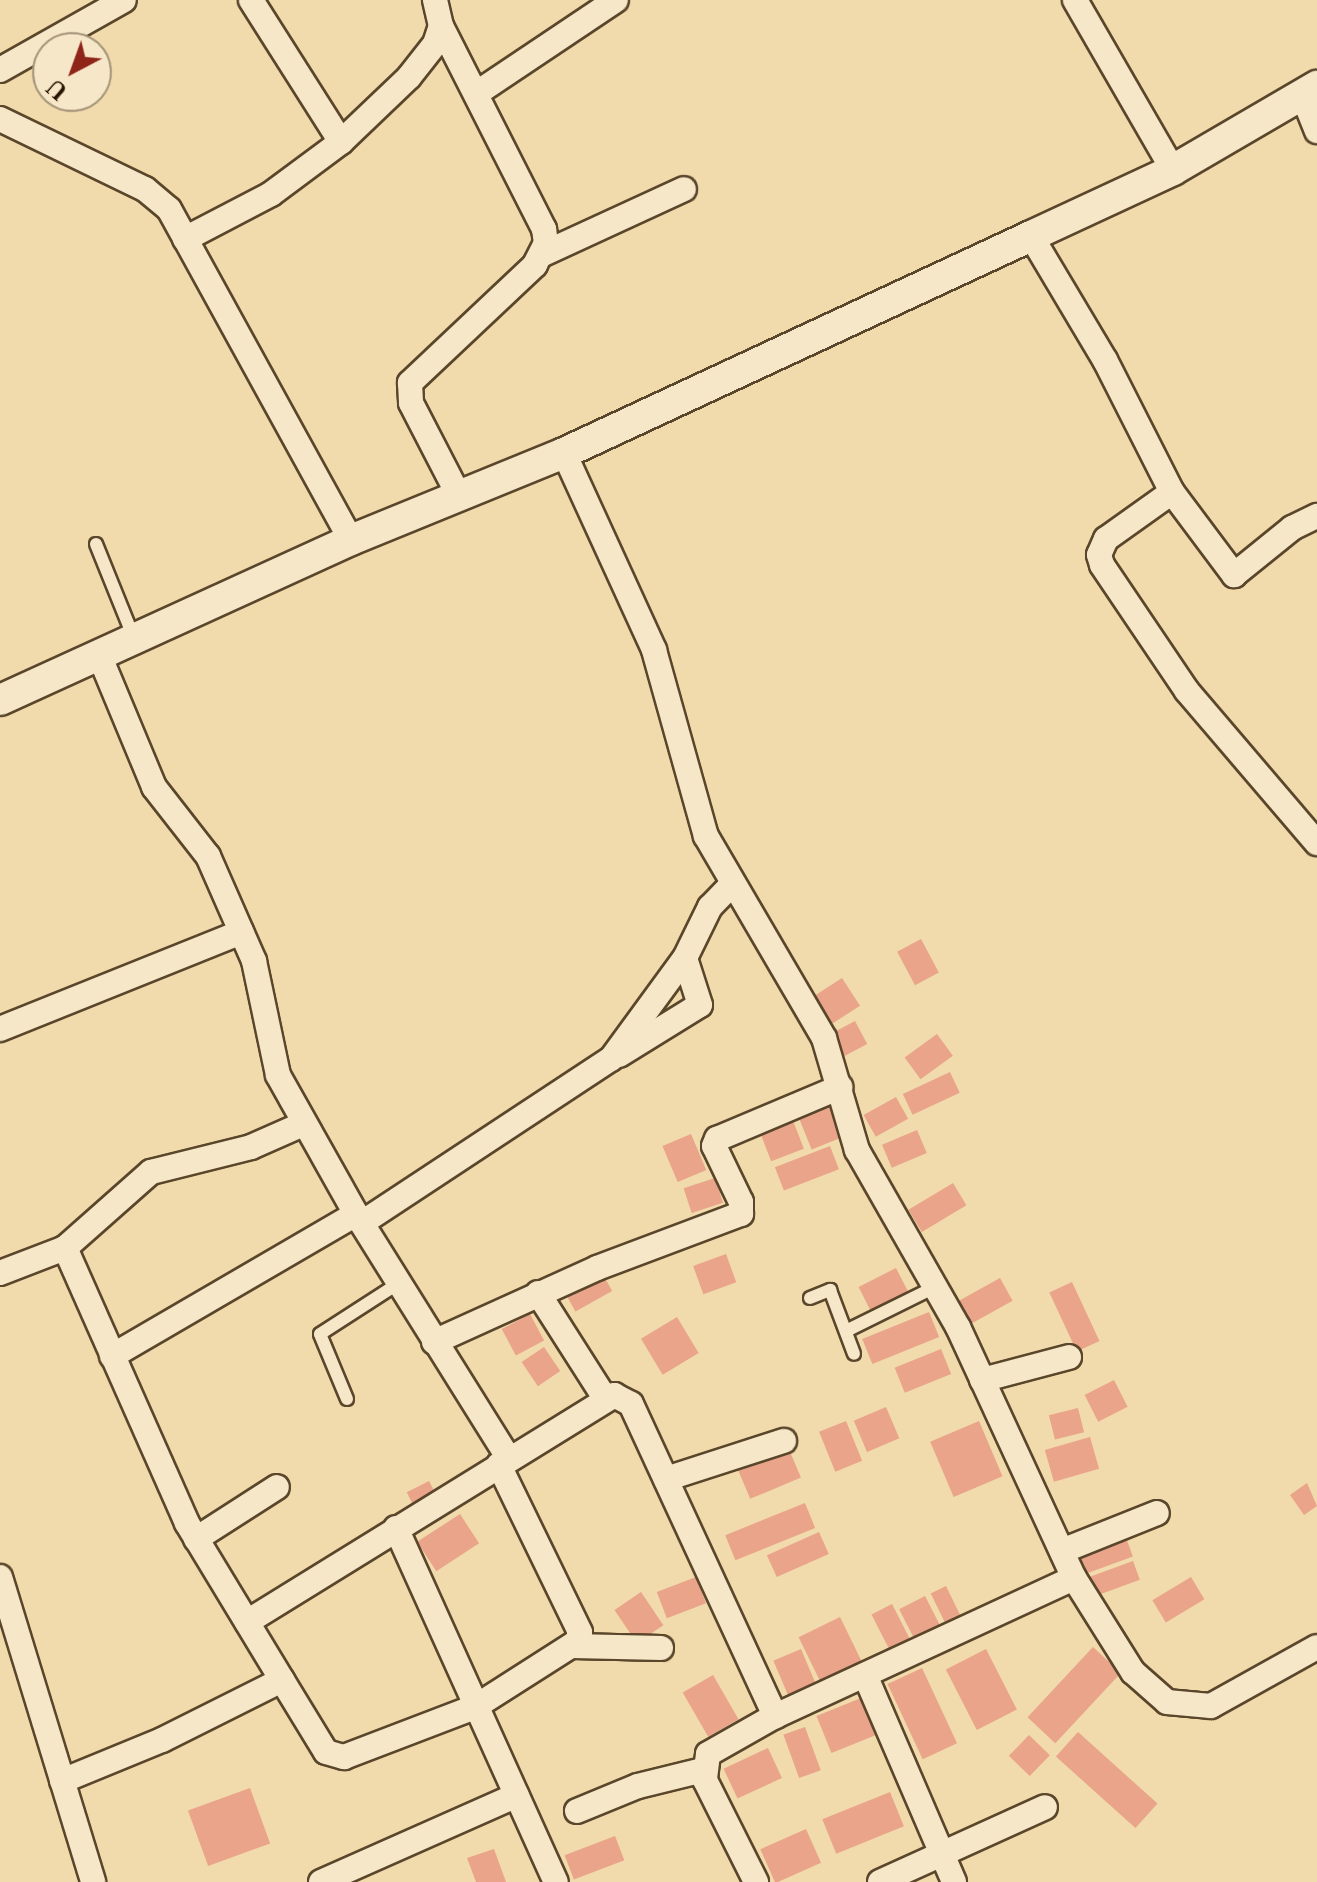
<!DOCTYPE html>
<html>
<head>
<meta charset="utf-8">
<style>
	body { margin:0 }
	#map { position:relative; width:1317px; height:1882px; overflow:hidden; background:#f1daab; font-family:"Libre Caslon Text",serif }
	div>[style] { position:absolute }
	[style*='--x'] { left:calc(var(--x)*1px); top:calc(var(--y)*1px); width:calc(var(--w)*1px); rotate:calc(var(--a)*1deg) }
	.building>* { inset:0; background:#e9a489; transform-origin:0 0 }
	.roads { filter:drop-shadow(2px 0 #5a462b) drop-shadow(-2px 0 #5a462b) drop-shadow(0 2px #5a462b) drop-shadow(0 -2px #5a462b) }
	.service>* { height:12px; margin:-6px; padding:0 6px; transform-origin:6px; border-radius:6px; background:#f6e7c8 }
	.minor>* { height:24px; margin:-12px; padding:0 12px; transform-origin:12px; border-radius:12px; background:#f6e7c8 }
	.tertiary>* { height:30px; margin:-15px; padding:0 15px; transform-origin:15px; border-radius:15px; background:#f6e7c8 }
	span { translate:-50% -50%; white-space:nowrap; text-align:center; line-height:1.15; -webkit-text-stroke:6px #f6e7c8; paint-order:stroke }
	.north { position:absolute; left:32px; top:32px; width:80px; height:80px; box-sizing:border-box; background:#f6e7c8; border:2px solid #a49378; border-radius:50%; rotate:221deg; font-size:22px; font-weight:700; line-height:32px; text-align:center; color:#281500 }
	.north::after { content:''; display:block; margin:auto; width:28px; height:36px; background:#8f2418; clip-path:polygon(50% 0,100% 100%,50% 72%,0 100%) }
</style>
</head>
<body>
<div id="map">
	<div class="building">
		<div style="left:921px;top:939px;width:38px;height:27px;rotate:62deg"></div>
		<div style="left:842px;top:978px;width:33px;height:36px;rotate:57deg"></div>
		<div style="left:855px;top:1021px;width:26px;height:31px;rotate:62deg"></div>
		<div style="left:937px;top:1034px;width:27px;height:40px;rotate:54deg"></div>
		<div style="left:950px;top:1072px;width:23px;height:52px;rotate:65deg"></div>
		<div style="left:896px;top:1097px;width:25px;height:37px;rotate:61deg"></div>
		<div style="left:828px;top:1102px;width:38px;height:33px;rotate:68deg"></div>
		<div style="left:792px;top:1118px;width:33px;height:35px;rotate:69deg"></div>
		<div style="left:917px;top:1130px;width:25px;height:38px;rotate:67deg"></div>
		<div style="left:691px;top:1134px;width:39px;height:31px;rotate:67deg"></div>
		<div style="left:830px;top:1146px;width:25px;height:59px;rotate:69deg"></div>
		<div style="left:715px;top:1178px;width:26px;height:33px;rotate:72deg"></div>
		<div style="left:953px;top:1183px;width:26px;height:52px;rotate:59deg"></div>
		<div style="left:726px;top:1254px;width:30px;height:35px;rotate:70deg"></div>
		<div style="left:896px;top:1268px;width:29px;height:42px;rotate:63deg"></div>
		<div style="left:601px;top:1271px;width:23px;height:42px;rotate:61deg"></div>
		<div style="left:1000px;top:1278px;width:26px;height:52px;rotate:61deg"></div>
		<div style="left:1072px;top:1282px;width:65px;height:25px;rotate:65deg"></div>
		<div style="left:929px;top:1312px;width:27px;height:72px;rotate:68deg"></div>
		<div style="left:530px;top:1314px;width:30px;height:32px;rotate:62deg"></div>
		<div style="left:677px;top:1317px;width:42px;height:42px;rotate:59deg"></div>
		<div style="left:544px;top:1347px;width:29px;height:27px;rotate:56deg"></div>
		<div style="left:941px;top:1349px;width:27px;height:50px;rotate:68deg"></div>
		<div style="left:1114px;top:1380px;width:30px;height:33px;rotate:63deg"></div>
		<div style="left:886px;top:1407px;width:34px;height:35px;rotate:67deg"></div>
		<div style="left:1078px;top:1408px;width:25px;height:30px;rotate:76deg"></div>
		<div style="left:846px;top:1421px;width:43px;height:29px;rotate:68deg"></div>
		<div style="left:979px;top:1421px;width:60px;height:53px;rotate:67deg"></div>
		<div style="left:1090px;top:1437px;width:33px;height:47px;rotate:74deg"></div>
		<div style="left:788px;top:1447px;width:33px;height:55px;rotate:67deg"></div>
		<div style="left:429px;top:1481px;width:20px;height:25px;rotate:63deg"></div>
		<div style="clip-path:polygon(1307px 1483px,1317px 1506px,1304px 1515px,1290px 1495px)"></div>
		<div style="left:805px;top:1503px;width:27px;height:86px;rotate:68deg"></div>
		<div style="left:460px;top:1514px;width:35px;height:51px;rotate:57deg"></div>
		<div style="left:819px;top:1532px;width:24px;height:57px;rotate:66deg"></div>
		<div style="left:1125px;top:1535px;width:23px;height:53px;rotate:70deg"></div>
		<div style="left:1133px;top:1561px;width:20px;height:48px;rotate:70deg"></div>
		<div style="left:696px;top:1577px;width:28px;height:42px;rotate:69deg"></div>
		<div style="left:1191px;top:1577px;width:26px;height:45px;rotate:59deg"></div>
		<div style="left:946px;top:1586px;width:43px;height:17px;rotate:64deg"></div>
		<div style="left:641px;top:1592px;width:40px;height:32px;rotate:56deg"></div>
		<div style="left:925px;top:1596px;width:39px;height:29px;rotate:63deg"></div>
		<div style="left:892px;top:1604px;width:48px;height:23px;rotate:63deg"></div>
		<div style="left:840px;top:1617px;width:52px;height:46px;rotate:64deg"></div>
		<div style="left:1093px;top:1647px;width:38px;height:96px;rotate:43deg"></div>
		<div style="left:801px;top:1649px;width:39px;height:30px;rotate:67deg"></div>
		<div style="left:986px;top:1649px;width:68px;height:45px;rotate:63deg"></div>
		<div style="left:922px;top:1668px;width:83px;height:38px;rotate:65deg"></div>
		<div style="left:713px;top:1675px;width:51px;height:35px;rotate:60deg"></div>
		<div style="left:861px;top:1698px;width:40px;height:48px;rotate:68deg"></div>
		<div style="left:805px;top:1727px;width:46px;height:23px;rotate:70deg"></div>
		<div style="left:1078px;top:1732px;width:107px;height:33px;rotate:42deg"></div>
		<div style="left:1029px;top:1735px;width:29px;height:29px;rotate:44deg"></div>
		<div style="left:768px;top:1748px;width:33px;height:49px;rotate:65deg"></div>
		<div style="left:250px;top:1788px;width:59px;height:66px;rotate:70deg"></div>
		<div style="left:890px;top:1792px;width:37px;height:73px;rotate:68deg"></div>
		<div style="left:806px;top:1829px;width:37px;height:50px;rotate:66deg"></div>
		<div style="left:615px;top:1836px;width:26px;height:54px;rotate:69deg"></div>
		<div style="clip-path:polygon(494px 1849px,506px 1882px,476px 1882px,467px 1858px)"></div>
	</div>
	<div class="roads">
		<div class="service">
			<div style="--x:96;--y:544;--w:101;--a:68"></div>
			<div style="--x:810;--y:1298;--w:22;--a:-22"></div>
			<div style="--x:830;--y:1290;--w:68;--a:69.4"></div>
			<div style="--x:846;--y:1331;--w:99;--a:-26.3"></div>
			<div style="--x:347;--y:1399;--w:70;--a:-112.6"></div>
			<div style="--x:320;--y:1334;--w:94;--a:-32.8"></div>
		</div>
		<div class="minor">
			<div style="--x:251;--y:0;--w:168;--a:57.6"></div>
			<div style="--x:1075;--y:0;--w:196;--a:60"></div>
			<div style="--x:441;--y:26;--w:228;--a:63.1"></div>
			<div style="--x:544;--y:229;--w:14;--a:82"></div>
			<div style="--x:546;--y:243;--w:25;--a:117"></div>
			<div style="--x:535;--y:265;--w:172;--a:136.7"></div>
			<div style="--x:410;--y:383;--w:20;--a:87"></div>
			<div style="--x:411;--y:403;--w:105;--a:62.7"></div>
			<div style="--x:0;--y:70;--w:142;--a:-29.4"></div>
			<div style="--x:477;--y:93;--w:167;--a:-33.8"></div>
			<div style="--x:1302;--y:94;--w:40;--a:68"></div>
			<div style="--x:0;--y:119;--w:161;--a:25.8"></div>
			<div style="--x:145;--y:189;--w:31;--a:40"></div>
			<div style="--x:169;--y:209;--w:378;--a:61.2"></div>
			<div style="--x:1031;--y:236;--w:144;--a:59.2"></div>
			<div style="--x:1105;--y:360;--w:148;--a:63.1"></div>
			<div style="--x:1172;--y:492;--w:81;--a:144.5"></div>
			<div style="--x:1106;--y:539;--w:17;--a:114"></div>
			<div style="--x:1099;--y:555;--w:10;--a:73"></div>
			<div style="--x:1102;--y:565;--w:152;--a:56"></div>
			<div style="--x:1187;--y:691;--w:200;--a:49.5"></div>
			<div style="--x:185;--y:239;--w:97;--a:-27.6"></div>
			<div style="--x:271;--y:194;--w:87;--a:-36.6"></div>
			<div style="--x:341;--y:142;--w:94;--a:-43.7"></div>
			<div style="--x:409;--y:77;--w:42;--a:-51.8"></div>
			<div style="--x:435;--y:44;--w:19;--a:-72"></div>
			<div style="--x:441;--y:26;--w:27;--a:-103"></div>
			<div style="--x:543;--y:254;--w:155;--a:-24.7"></div>
			<div style="--x:564;--y:453;--w:217;--a:65.4"></div>
			<div style="--x:654;--y:650;--w:193;--a:74.4"></div>
			<div style="--x:706;--y:836;--w:234;--a:59.7"></div>
			<div style="--x:824;--y:1038;--w:117;--a:73.6"></div>
			<div style="--x:857;--y:1150;--w:204;--a:60.3"></div>
			<div style="--x:958;--y:1327;--w:277;--a:65.2"></div>
			<div style="--x:1074;--y:1578;--w:329;--a:155.2"></div>
			<div style="--x:775;--y:1716;--w:77;--a:150.4"></div>
			<div style="--x:708;--y:1754;--w:26;--a:97"></div>
			<div style="--x:705;--y:1780;--w:114;--a:63.4"></div>
			<div style="--x:1172;--y:492;--w:104;--a:53.2"></div>
			<div style="--x:1234;--y:575;--w:75;--a:-39"></div>
			<div style="--x:1292;--y:528;--w:28;--a:-26"></div>
			<div style="--x:100;--y:657;--w:141;--a:67.4"></div>
			<div style="--x:154;--y:787;--w:88;--a:52"></div>
			<div style="--x:208;--y:856;--w:115;--a:66.3"></div>
			<div style="--x:254;--y:961;--w:116;--a:78.1"></div>
			<div style="--x:278;--y:1075;--w:159;--a:60.7"></div>
			<div style="--x:356;--y:1214;--w:289;--a:58"></div>
			<div style="--x:0;--y:1029;--w:260;--a:-21.9"></div>
			<div style="--x:619;--y:1055;--w:95;--a:-31.7"></div>
			<div style="--x:700;--y:1005;--w:49;--a:-107.7"></div>
			<div style="--x:362;--y:1223;--w:298;--a:-33.4"></div>
			<div style="--x:611;--y:1059;--w:125;--a:-53.8"></div>
			<div style="--x:685;--y:958;--w:57;--a:-63.9"></div>
			<div style="--x:710;--y:907;--w:32;--a:-46"></div>
			<div style="--x:0;--y:1273;--w:70;--a:-21"></div>
			<div style="--x:65;--y:1248;--w:115;--a:-41.5"></div>
			<div style="--x:151;--y:1172;--w:103;--a:-14"></div>
			<div style="--x:251;--y:1147;--w:57;--a:-23.9"></div>
			<div style="--x:538;--y:1293;--w:125;--a:57.5"></div>
			<div style="--x:434;--y:1342;--w:179;--a:-24.4"></div>
			<div style="--x:597;--y:1268;--w:154;--a:-20.6"></div>
			<div style="--x:741;--y:1214;--w:12;--a:-90"></div>
			<div style="--x:741;--y:1202;--w:62;--a:-115.7"></div>
			<div style="--x:714;--y:1146;--w:8;--a:-67"></div>
			<div style="--x:717;--y:1139;--w:134;--a:-22.9"></div>
			<div style="--x:112;--y:1356;--w:282;--a:-30.2"></div>
			<div style="--x:982;--y:1380;--w:90;--a:-14.8"></div>
			<div style="--x:666;--y:1479;--w:124;--a:-17.9"></div>
			<div style="--x:396;--y:1528;--w:388;--a:65.7"></div>
			<div style="--x:196;--y:1539;--w:96;--a:-32.7"></div>
			<div style="--x:1062;--y:1551;--w:102;--a:-21.8"></div>
			<div style="--x:0;--y:1577;--w:319;--a:73"></div>
			<div style="--x:1074;--y:1578;--w:111;--a:57.9"></div>
			<div style="--x:1133;--y:1672;--w:45;--a:41.4"></div>
			<div style="--x:1167;--y:1702;--w:44;--a:5.2"></div>
			<div style="--x:1211;--y:1706;--w:121;--a:-29.1"></div>
			<div style="--x:247;--y:1622;--w:432;--a:-31.7"></div>
			<div style="--x:614;--y:1395;--w:19;--a:28"></div>
			<div style="--x:631;--y:1404;--w:344;--a:65.2"></div>
			<div style="--x:573;--y:1646;--w:88;--a:1.3"></div>
			<div style="--x:865;--y:1675;--w:225;--a:66.7"></div>
			<div style="--x:282;--y:1680;--w:84;--a:58.6"></div>
			<div style="--x:326;--y:1752;--w:19;--a:16"></div>
			<div style="--x:344;--y:1757;--w:140;--a:-20.9"></div>
			<div style="--x:475;--y:1707;--w:121;--a:-32.5"></div>
			<div style="--x:577;--y:1642;--w:10;--a:-73"></div>
			<div style="--x:580;--y:1632;--w:186;--a:-115.9"></div>
			<div style="--x:62;--y:1781;--w:108;--a:-22.3"></div>
			<div style="--x:162;--y:1740;--w:134;--a:-26.6"></div>
			<div style="--x:282;--y:1680;--w:184;--a:-121.2"></div>
			<div style="--x:187;--y:1523;--w:301;--a:-113.9"></div>
			<div style="--x:577;--y:1811;--w:66;--a:-22.3"></div>
			<div style="--x:638;--y:1786;--w:67;--a:-13.8"></div>
			<div style="--x:321;--y:1882;--w:214;--a:-23.9"></div>
			<div style="--x:880;--y:1882;--w:181;--a:-24.4"></div>
		</div>
		<div class="tertiary">
			<div style="--x:0;--y:700;--w:386;--a:-24.5"></div>
			<div style="--x:351;--y:540;--w:230;--a:-22.2"></div>
			<div style="--x:564;--y:453;--w:515;--a:-24.92"></div>
			<div style="--x:1031;--y:236;--w:157;--a:-24.9"></div>
			<div style="--x:1173;--y:170;--w:167;--a:-30.3"></div>
		</div>
	</div>
	<div class="north">U</div>
</div>
</body>
</html>
